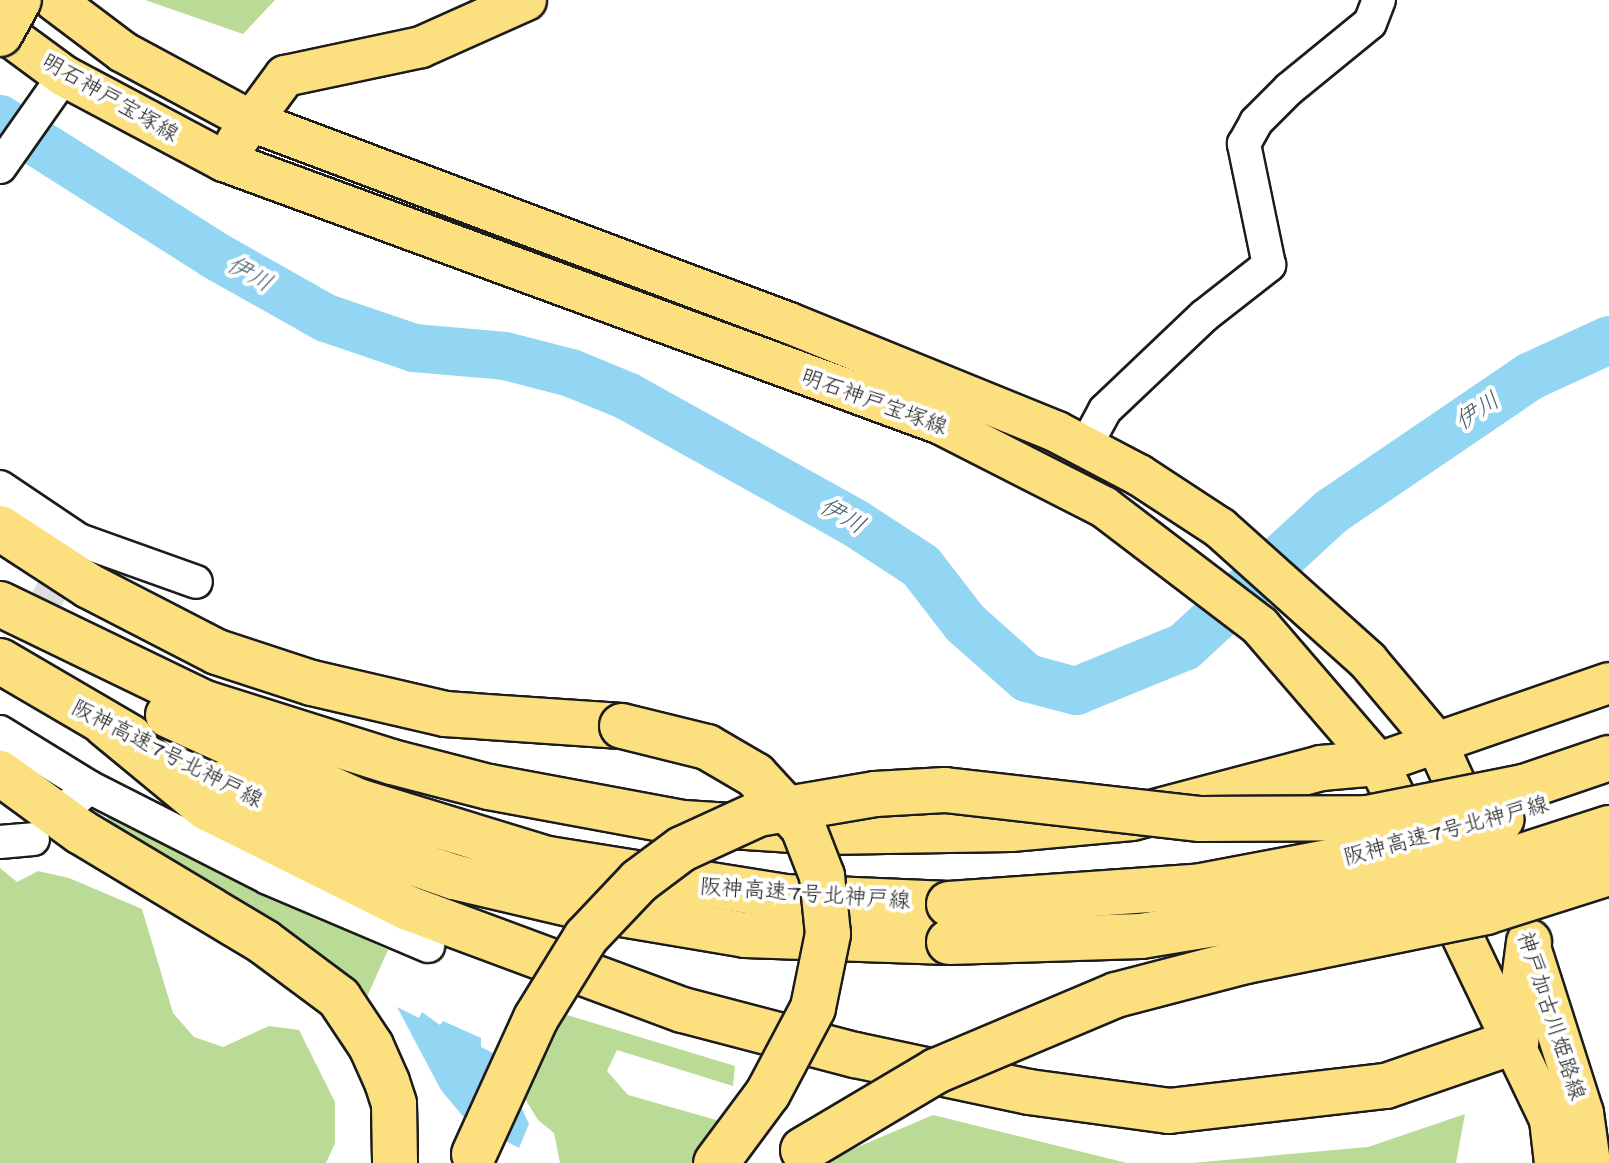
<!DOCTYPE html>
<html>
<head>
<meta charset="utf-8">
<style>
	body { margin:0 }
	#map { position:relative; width:1609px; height:1163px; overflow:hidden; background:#fff; font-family:"Architects Daughter","Klee One",sans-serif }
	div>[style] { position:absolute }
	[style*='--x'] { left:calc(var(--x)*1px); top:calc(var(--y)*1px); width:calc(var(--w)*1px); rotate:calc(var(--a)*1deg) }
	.green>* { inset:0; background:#badb95 }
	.water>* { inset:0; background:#92d6f3 }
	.river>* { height:48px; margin:-24px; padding:0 24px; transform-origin:24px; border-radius:24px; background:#92d6f3 }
	.minor-tunnel>* { height:32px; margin-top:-16px; transform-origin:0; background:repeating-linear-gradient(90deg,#ddd 0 32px,transparent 0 48px) }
	.roads { filter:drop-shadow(2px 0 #1c1c1c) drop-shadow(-2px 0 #1c1c1c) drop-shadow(0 2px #1c1c1c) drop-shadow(0 -2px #1c1c1c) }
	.minor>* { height:32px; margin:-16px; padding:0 16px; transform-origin:16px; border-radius:16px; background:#fff }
	.major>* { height:40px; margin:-20px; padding:0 20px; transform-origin:20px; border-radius:20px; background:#fce080 }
	.highway>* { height:44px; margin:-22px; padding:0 22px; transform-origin:22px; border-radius:22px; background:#fce080 }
	.bridges { filter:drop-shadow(2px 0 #1c1c1c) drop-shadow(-2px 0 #1c1c1c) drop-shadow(0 2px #1c1c1c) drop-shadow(0 -2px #1c1c1c) }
	.highway-bridge>* { height:44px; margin:-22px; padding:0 22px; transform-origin:22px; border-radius:22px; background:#fce080 }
	span { translate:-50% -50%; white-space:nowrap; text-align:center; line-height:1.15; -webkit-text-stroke:8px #fff; paint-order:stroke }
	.street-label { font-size:22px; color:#1c1c1c }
	.water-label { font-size:24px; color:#455d67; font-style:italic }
</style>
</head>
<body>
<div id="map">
	<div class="green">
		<div style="clip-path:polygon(145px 0,275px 0,243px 34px)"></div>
		<div style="clip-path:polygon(109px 816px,388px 950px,366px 999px,100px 829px)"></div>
		<div style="clip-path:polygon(0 868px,17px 882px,38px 871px,69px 878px,142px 909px,173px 1013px,194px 1037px,223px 1047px,269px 1026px,299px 1030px,335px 1102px,335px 1143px,326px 1163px,0 1163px)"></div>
		<div style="clip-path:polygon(554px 1011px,735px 1066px,733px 1086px,617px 1050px,607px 1071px,628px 1095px,727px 1123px,697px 1163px,560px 1163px,554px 1133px,538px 1120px,517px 1086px)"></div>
		<div style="clip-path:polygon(1465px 1114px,1456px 1163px,1191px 1163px,1368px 1147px)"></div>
		<div style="clip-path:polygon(933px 1115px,1127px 1163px,820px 1163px)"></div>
	</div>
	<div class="water">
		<div style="clip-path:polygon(397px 1007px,419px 1018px,422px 1012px,440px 1025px,443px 1021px,481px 1038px,481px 1047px,497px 1055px,529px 1124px,519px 1148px,466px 1120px,441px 1090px)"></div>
	</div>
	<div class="river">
		<div style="--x:0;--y:119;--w:254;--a:32.4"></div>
		<div style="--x:214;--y:255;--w:129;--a:29.4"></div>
		<div style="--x:326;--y:318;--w:93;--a:18.8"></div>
		<div style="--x:414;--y:348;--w:91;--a:5"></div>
		<div style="--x:505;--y:356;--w:68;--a:14.4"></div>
		<div style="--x:571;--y:373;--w:61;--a:22.3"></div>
		<div style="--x:627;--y:396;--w:261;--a:29.1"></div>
		<div style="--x:855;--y:523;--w:79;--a:33.1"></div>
		<div style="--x:921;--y:566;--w:72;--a:52.3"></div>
		<div style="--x:965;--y:623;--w:83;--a:41.6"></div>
		<div style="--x:1027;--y:678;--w:51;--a:14.9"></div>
		<div style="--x:1076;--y:691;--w:117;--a:-22.2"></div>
		<div style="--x:1184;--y:647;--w:201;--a:-42.6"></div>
		<div style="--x:1332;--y:511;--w:240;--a:-34.2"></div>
		<div style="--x:1531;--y:376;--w:86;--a:-24.8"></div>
	</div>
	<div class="minor-tunnel">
		<div style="--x:0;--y:684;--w:153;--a:-61.1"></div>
	</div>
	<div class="roads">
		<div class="minor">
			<div style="--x:0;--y:167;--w:111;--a:-54.9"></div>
			<div style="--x:1085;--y:447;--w:42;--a:-61.6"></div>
			<div style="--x:1105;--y:410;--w:137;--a:-43.5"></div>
			<div style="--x:1204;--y:316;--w:83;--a:-38.1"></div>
			<div style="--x:1269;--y:265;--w:124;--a:-101.7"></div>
			<div style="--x:1244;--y:144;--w:25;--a:-61"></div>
			<div style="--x:1256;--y:122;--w:47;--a:-45"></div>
			<div style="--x:1289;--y:89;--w:104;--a:-39.2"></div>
			<div style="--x:1370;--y:23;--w:25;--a:-69"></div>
			<div style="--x:0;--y:487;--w:95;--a:33.9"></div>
			<div style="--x:79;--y:540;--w:124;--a:19.7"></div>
			<div style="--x:0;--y:732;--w:105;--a:31.7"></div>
			<div style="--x:89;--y:787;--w:22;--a:137"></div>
			<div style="--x:89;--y:787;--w:201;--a:26.9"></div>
			<div style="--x:268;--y:878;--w:174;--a:23"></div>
			<div style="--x:0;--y:842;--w:33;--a:-5"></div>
		</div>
		<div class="major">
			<div style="--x:54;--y:0;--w:86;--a:37"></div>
			<div style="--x:123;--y:52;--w:145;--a:28.3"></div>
			<div style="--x:251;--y:121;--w:575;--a:20.58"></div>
			<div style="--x:789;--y:323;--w:289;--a:22.1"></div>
			<div style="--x:1057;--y:432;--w:93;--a:27.7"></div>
			<div style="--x:1139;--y:475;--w:97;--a:33.2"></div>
			<div style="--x:1220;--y:528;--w:199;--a:41.9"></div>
			<div style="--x:1368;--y:661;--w:106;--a:50"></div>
			<div style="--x:1436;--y:742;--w:94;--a:65.4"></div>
			<div style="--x:0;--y:29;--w:79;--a:36.3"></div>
			<div style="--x:64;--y:76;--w:181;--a:28"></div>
			<div style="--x:224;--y:161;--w:764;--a:20.14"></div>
			<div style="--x:941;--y:424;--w:183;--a:27"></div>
			<div style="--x:1104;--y:507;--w:196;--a:37.3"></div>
			<div style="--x:1260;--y:626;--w:181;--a:49.3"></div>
			<div style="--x:1378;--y:763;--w:84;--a:63.7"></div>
			<div style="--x:237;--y:141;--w:81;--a:-53.6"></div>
			<div style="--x:285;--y:76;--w:139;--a:-12"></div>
			<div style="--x:421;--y:47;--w:115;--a:-24.1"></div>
			<div style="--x:1378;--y:763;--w:244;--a:-19.1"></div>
			<div style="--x:1441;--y:892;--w:253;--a:64.4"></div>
			<div style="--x:1550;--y:1120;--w:43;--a:83.4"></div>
			<div style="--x:1530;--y:947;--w:174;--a:72.3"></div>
			<div style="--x:1583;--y:1113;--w:50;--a:82"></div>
		</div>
		<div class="highway">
			<div style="--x:0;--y:528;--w:106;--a:33.1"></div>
			<div style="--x:89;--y:586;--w:144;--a:27.3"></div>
			<div style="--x:217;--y:652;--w:100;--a:18.1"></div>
			<div style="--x:312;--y:683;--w:137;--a:13.1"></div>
			<div style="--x:445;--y:714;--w:177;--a:3.9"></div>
			<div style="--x:0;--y:604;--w:228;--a:25.8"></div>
			<div style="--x:205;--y:703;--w:196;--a:17.5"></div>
			<div style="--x:392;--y:762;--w:100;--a:14.5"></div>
			<div style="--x:489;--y:787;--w:198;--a:10.5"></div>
			<div style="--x:684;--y:823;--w:140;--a:3.7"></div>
			<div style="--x:824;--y:832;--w:187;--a:-0.9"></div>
			<div style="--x:1011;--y:829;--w:121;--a:-5.2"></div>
			<div style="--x:1132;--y:818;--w:196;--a:-14.8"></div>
			<div style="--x:1321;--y:768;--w:57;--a:-5"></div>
			<div style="--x:0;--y:661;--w:151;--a:30.3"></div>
			<div style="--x:168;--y:715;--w:209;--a:24.4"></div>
			<div style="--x:358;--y:801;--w:199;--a:17"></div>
			<div style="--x:548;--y:859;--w:239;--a:9.1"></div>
			<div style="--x:784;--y:897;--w:165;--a:2.4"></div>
			<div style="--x:105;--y:724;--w:132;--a:39.5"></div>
			<div style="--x:207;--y:808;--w:225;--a:26.5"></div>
			<div style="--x:408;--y:908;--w:293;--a:20.4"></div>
			<div style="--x:683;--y:1010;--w:178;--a:14.7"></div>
			<div style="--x:855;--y:1055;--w:178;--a:12"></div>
			<div style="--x:1029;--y:1092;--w:141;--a:7.7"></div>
			<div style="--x:1169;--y:1111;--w:218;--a:-6.6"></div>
			<div style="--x:1386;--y:1086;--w:138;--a:-19.1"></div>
			<div style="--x:1516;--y:1041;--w:100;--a:-82.5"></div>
			<div style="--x:0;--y:773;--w:100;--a:36.1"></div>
			<div style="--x:81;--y:832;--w:214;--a:31"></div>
			<div style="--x:264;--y:942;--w:94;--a:36.7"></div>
			<div style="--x:339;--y:998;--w:58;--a:56.3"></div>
			<div style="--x:371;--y:1046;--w:39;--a:66"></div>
			<div style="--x:387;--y:1082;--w:23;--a:72"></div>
			<div style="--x:394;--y:1104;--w:59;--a:89"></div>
			<div style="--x:219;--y:784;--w:128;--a:24"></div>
			<div style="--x:336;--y:836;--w:125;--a:19.2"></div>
			<div style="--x:454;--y:877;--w:136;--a:13.2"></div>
			<div style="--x:586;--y:908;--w:161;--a:9.6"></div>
			<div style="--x:745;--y:935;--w:204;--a:2"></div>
		</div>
	</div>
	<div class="bridges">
		<div class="highway-bridge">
			<div style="--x:0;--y:34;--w:39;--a:-61"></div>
			<div style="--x:622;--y:726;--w:88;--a:13.9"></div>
			<div style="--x:707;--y:747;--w:56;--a:30.3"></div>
			<div style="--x:755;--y:775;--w:71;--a:47.3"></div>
			<div style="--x:803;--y:827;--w:53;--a:68.8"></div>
			<div style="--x:822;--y:876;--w:58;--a:84.1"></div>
			<div style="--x:828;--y:934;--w:76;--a:101.5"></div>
			<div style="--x:813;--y:1008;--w:96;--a:117.9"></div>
			<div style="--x:768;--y:1093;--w:87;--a:126.6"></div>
			<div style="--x:949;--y:904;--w:247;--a:-4"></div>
			<div style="--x:1195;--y:887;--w:183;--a:-10.7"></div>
			<div style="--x:1375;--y:853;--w:131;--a:-15"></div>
			<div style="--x:949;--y:942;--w:192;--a:-1.8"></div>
			<div style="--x:1141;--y:936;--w:161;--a:-9.3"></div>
			<div style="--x:1300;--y:910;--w:180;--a:-12.5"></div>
			<div style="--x:1476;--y:871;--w:140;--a:-17.9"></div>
			<div style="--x:803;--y:1150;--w:155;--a:-30.7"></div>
			<div style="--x:936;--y:1071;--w:195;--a:-22.9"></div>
			<div style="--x:1116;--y:995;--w:134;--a:-14.7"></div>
			<div style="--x:1246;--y:961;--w:245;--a:-11.5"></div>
			<div style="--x:1486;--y:912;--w:129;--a:-17.6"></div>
			<div style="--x:474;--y:1154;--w:149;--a:-65.5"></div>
			<div style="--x:536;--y:1018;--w:95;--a:-58.3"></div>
			<div style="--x:586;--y:937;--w:77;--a:-46.6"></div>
			<div style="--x:639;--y:881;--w:54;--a:-36.7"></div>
			<div style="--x:682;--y:849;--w:84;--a:-24.7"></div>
			<div style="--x:758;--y:814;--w:119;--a:-9.7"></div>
			<div style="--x:875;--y:794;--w:70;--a:-3.3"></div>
			<div style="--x:945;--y:790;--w:257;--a:6.5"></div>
			<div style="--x:1200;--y:819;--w:167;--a:-0.3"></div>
			<div style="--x:1367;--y:818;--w:160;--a:-11.2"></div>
			<div style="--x:1524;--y:787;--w:90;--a:-18.8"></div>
		</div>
	</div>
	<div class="street-label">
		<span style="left:110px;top:98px;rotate:30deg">明石神戸宝塚線</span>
		<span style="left:874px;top:402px;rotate:20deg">明石神戸宝塚線</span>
		<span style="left:167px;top:754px;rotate:27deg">阪神高速7号北神戸線</span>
		<span style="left:1446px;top:831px;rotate:-15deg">阪神高速7号北神戸線</span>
		<span style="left:805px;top:894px;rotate:4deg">阪神高速7号北神戸線</span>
		<span style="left:1551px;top:1016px;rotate:72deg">神戸加古川姫路線</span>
	</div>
	<div class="water-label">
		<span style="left:249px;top:275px;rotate:29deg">伊川</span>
		<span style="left:1478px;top:412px;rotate:-34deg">伊川</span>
		<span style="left:842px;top:517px;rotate:30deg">伊川</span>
	</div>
</div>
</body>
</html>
